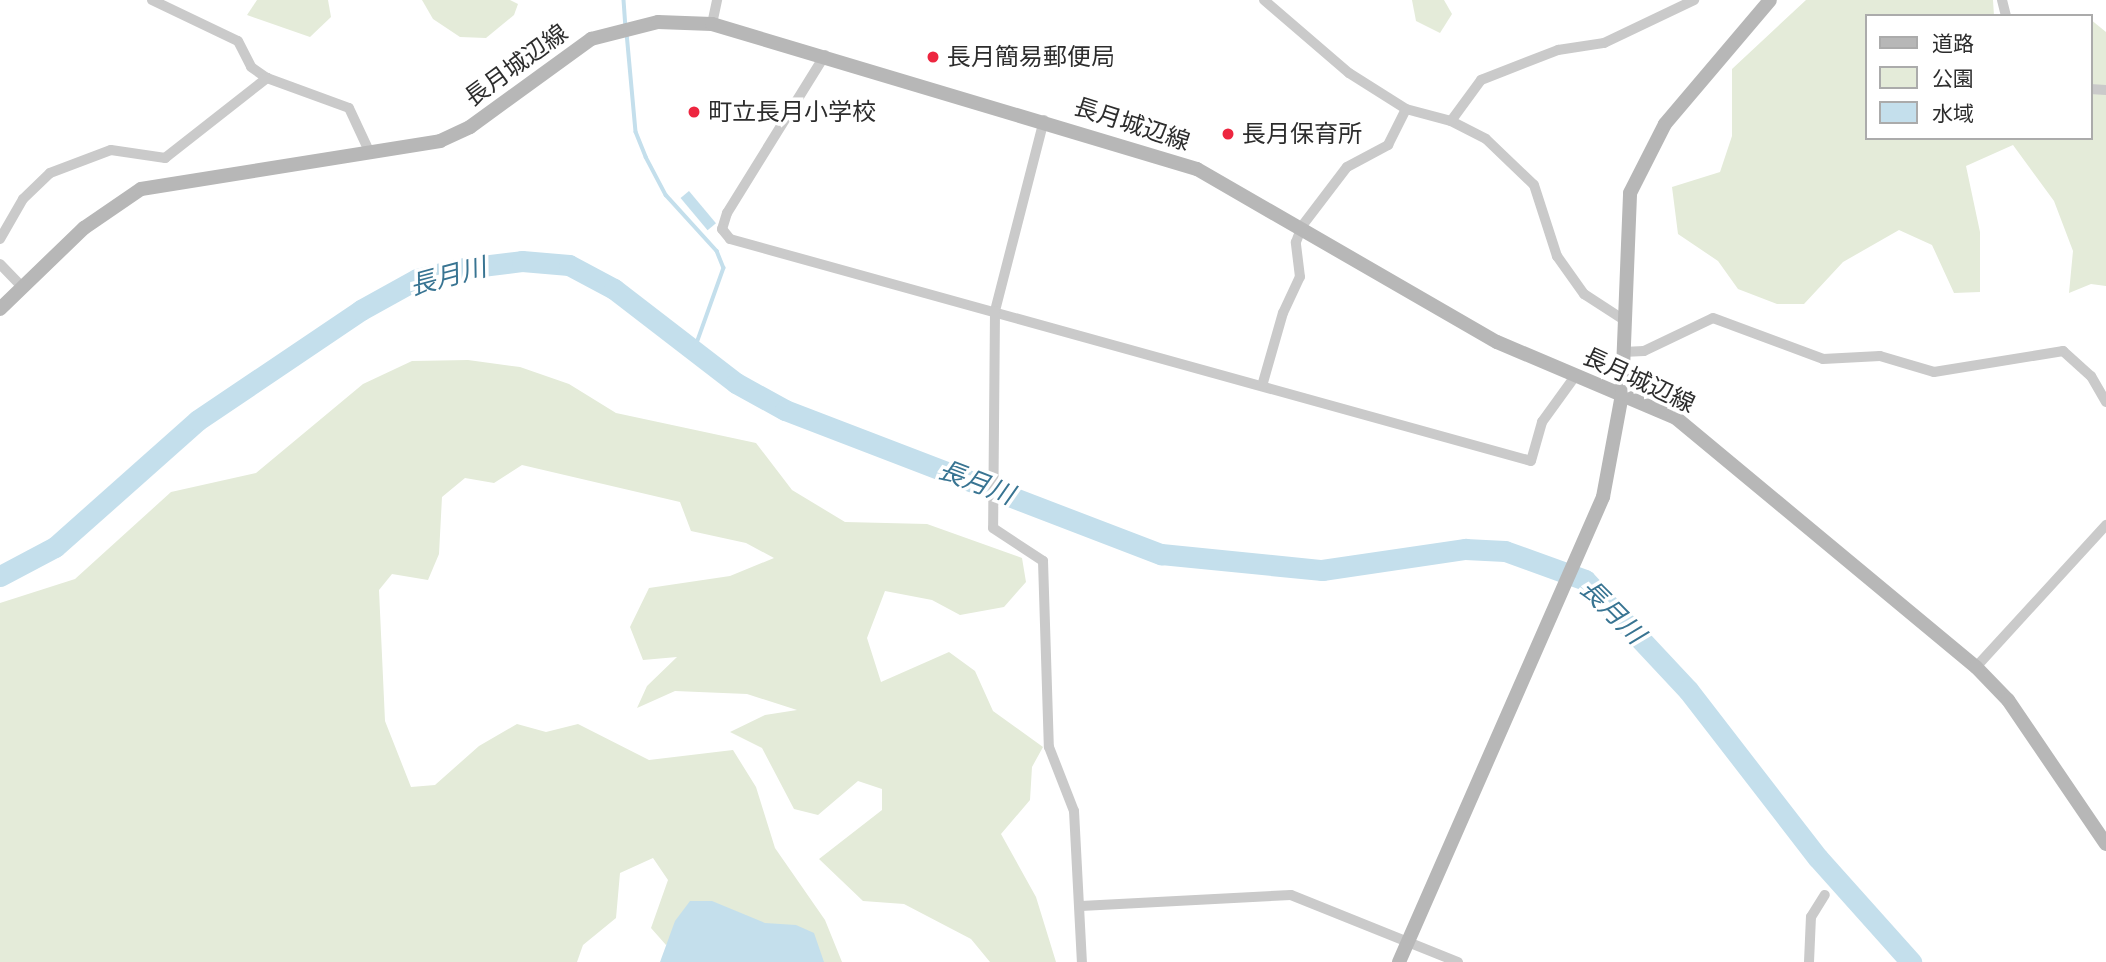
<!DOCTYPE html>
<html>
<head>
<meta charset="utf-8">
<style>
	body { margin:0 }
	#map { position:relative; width:2106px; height:962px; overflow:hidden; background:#fff; font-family:Jost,"Noto Sans JP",sans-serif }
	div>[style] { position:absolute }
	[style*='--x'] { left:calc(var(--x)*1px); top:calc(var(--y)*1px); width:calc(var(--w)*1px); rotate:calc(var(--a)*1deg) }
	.green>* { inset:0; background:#e4ebd9 }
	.water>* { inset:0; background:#c4dfec; transform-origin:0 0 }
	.stream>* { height:3.5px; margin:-1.75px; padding:0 1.75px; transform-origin:1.75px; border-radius:1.75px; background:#c4dfec }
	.river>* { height:21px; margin:-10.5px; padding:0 10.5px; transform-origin:10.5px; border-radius:10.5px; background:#c4dfec }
	.street>* { height:10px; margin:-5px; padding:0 5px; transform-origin:5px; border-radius:5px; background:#cacaca }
	.secondary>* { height:14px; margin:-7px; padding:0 7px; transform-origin:7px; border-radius:7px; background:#b7b7b7 }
	.dots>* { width:19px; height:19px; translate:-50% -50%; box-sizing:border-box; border:4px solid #fff; border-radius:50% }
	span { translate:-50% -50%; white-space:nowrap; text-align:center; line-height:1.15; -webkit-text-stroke:7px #fff; paint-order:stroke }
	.poi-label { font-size:24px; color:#2d2d2d }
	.left { translate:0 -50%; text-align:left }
	.street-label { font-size:24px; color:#2d2d2d }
	.water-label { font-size:26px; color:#387492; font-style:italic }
	.legend { position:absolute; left:1865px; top:14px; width:228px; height:126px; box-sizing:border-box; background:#fff; border:2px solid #ababab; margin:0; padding:9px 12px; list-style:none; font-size:21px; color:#2d2d2d }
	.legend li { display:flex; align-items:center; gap:14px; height:35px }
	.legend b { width:35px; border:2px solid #ababab }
</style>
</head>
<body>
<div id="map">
	<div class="green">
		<div style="clip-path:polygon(257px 0,328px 0,331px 17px,310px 37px,247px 15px)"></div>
		<div style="clip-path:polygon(422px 0,510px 0,518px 4px,514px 15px,486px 38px,460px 37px,433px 19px)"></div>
		<div style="clip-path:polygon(1412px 0,1444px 0,1452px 14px,1440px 33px,1416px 21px)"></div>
		<div style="clip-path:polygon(1806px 0,1993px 0,1994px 16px,1866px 16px,1866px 138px,2090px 138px,2090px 19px,2106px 32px,2106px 286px,2091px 284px,2069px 293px,2073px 251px,2054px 201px,2013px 145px,1966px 166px,1980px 232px,1980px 292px,1954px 293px,1932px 245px,1899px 230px,1843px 262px,1804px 304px,1777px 304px,1738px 289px,1718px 261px,1678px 234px,1672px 187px,1720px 172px,1732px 136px,1732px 69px)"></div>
		<div style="clip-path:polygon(468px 360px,520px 367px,569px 384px,616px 413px,756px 443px,792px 490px,845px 522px,927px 524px,1022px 558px,1026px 582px,1004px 607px,960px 615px,932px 600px,885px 591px,867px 638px,881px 682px,949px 652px,975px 671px,993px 711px,1043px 747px,1032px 767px,1030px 800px,1001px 834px,1036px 897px,1056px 962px,990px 962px,971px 939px,904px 904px,863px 901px,819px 859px,882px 810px,882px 789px,858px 781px,818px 815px,794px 809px,762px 748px,730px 732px,765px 715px,797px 710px,747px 694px,675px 691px,637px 708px,647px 686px,677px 657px,643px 660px,630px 627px,649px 588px,730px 576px,774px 558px,746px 543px,691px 531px,680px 502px,522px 465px,494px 483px,465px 478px,442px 497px,439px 554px,428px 580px,392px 574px,379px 590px,385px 721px,411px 787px,435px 785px,479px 746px,517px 724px,546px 732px,578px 724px,649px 760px,733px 750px,756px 787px,775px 848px,825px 920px,842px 962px,802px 962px,699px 918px,666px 945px,651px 928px,668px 880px,653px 858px,620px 873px,616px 918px,583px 945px,577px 962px,0 962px,0 603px,75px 579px,171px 492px,256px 473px,363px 384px,412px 361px)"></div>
	</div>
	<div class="water">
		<div style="left:689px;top:191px;width:42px;height:11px;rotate:50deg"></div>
		<div style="clip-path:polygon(690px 901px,712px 901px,765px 923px,796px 925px,814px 933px,824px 962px,660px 962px,675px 921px)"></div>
	</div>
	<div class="stream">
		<div style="--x:624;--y:0;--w:26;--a:86"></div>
		<div style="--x:627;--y:33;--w:99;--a:84.8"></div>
		<div style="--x:636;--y:132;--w:27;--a:68"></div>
		<div style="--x:646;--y:157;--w:43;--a:62.2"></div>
		<div style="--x:666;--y:195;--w:76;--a:47.7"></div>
		<div style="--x:717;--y:251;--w:18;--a:68"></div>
		<div style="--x:724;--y:268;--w:89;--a:109.7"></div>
	</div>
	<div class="river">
		<div style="--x:0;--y:576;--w:62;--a:-27.8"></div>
		<div style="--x:55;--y:547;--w:191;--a:-41.6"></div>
		<div style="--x:198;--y:420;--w:197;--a:-34"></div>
		<div style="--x:361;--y:310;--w:64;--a:-29"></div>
		<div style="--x:417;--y:279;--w:41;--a:-14"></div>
		<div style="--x:457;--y:269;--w:65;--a:-7"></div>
		<div style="--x:522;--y:261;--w:47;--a:4.9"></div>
		<div style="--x:569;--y:265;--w:51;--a:28.1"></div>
		<div style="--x:614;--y:289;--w:154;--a:37.6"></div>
		<div style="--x:736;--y:383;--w:56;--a:28.9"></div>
		<div style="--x:785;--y:410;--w:403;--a:21"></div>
		<div style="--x:1161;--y:554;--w:162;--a:5.7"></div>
		<div style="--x:1322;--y:570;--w:145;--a:-8.4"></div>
		<div style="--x:1465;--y:549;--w:40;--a:2.9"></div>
		<div style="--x:1505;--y:551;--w:85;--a:19.9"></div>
		<div style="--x:1585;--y:580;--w:151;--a:46.9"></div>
		<div style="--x:1688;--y:690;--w:212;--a:52.3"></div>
		<div style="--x:1818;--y:858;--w:140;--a:48.2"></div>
	</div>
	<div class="street">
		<div style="--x:152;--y:0;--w:95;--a:25.5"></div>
		<div style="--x:238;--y:41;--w:29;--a:63"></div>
		<div style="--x:251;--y:67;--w:19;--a:35"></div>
		<div style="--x:267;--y:78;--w:87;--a:20.1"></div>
		<div style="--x:349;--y:108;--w:50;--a:65"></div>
		<div style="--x:1264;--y:0;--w:112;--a:40.7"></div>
		<div style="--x:1349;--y:73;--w:67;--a:32.3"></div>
		<div style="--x:1406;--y:109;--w:47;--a:14.9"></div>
		<div style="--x:1451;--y:121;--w:39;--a:27"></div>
		<div style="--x:1486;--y:139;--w:66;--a:43.8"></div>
		<div style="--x:1534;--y:185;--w:75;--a:72.1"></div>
		<div style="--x:1557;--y:256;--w:47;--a:54.6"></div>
		<div style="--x:1584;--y:294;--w:48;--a:33"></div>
		<div style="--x:2002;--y:0;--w:16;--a:76"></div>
		<div style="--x:712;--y:24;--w:25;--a:-78"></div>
		<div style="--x:825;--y:55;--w:186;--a:121.8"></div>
		<div style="--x:727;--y:213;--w:17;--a:107"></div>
		<div style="--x:722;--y:229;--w:13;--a:51"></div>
		<div style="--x:730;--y:239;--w:831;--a:15.49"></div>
		<div style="--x:1531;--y:461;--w:41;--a:-74.2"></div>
		<div style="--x:1542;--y:422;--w:58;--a:-54.1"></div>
		<div style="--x:2090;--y:89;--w:16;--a:4"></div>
		<div style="--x:1044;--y:120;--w:197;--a:104.4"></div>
		<div style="--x:995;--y:311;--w:217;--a:90.5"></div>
		<div style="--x:993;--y:528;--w:60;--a:33.4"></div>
		<div style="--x:1043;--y:561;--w:186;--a:88.2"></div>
		<div style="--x:1049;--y:747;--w:69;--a:68.7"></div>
		<div style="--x:1074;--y:811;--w:151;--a:87"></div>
		<div style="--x:1451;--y:121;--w:51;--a:-53.8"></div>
		<div style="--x:1481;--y:80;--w:83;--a:-21.3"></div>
		<div style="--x:1558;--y:50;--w:47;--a:-8.7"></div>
		<div style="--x:1604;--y:43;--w:100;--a:-25.5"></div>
		<div style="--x:0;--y:239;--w:46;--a:-60.1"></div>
		<div style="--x:23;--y:199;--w:37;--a:-44"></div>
		<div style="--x:50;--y:173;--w:65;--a:-20.7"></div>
		<div style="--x:111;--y:150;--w:55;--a:8.4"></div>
		<div style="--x:165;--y:158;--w:130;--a:-38.1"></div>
		<div style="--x:0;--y:264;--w:32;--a:46"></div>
		<div style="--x:1623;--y:352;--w:21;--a:-3"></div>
		<div style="--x:1644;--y:351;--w:76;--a:-25.6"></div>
		<div style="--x:1713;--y:318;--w:117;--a:20.4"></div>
		<div style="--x:1823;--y:359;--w:57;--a:-3"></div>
		<div style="--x:1880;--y:356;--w:56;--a:16.5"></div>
		<div style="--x:1934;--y:372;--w:131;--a:-9.2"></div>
		<div style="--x:2063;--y:351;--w:38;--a:42"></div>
		<div style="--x:2091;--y:376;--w:30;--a:60"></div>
		<div style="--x:1262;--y:386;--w:76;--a:-74"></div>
		<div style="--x:1283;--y:313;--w:40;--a:-65"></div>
		<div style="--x:1300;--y:277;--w:35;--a:-97"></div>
		<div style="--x:1296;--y:242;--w:17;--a:-69"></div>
		<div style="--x:1302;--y:226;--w:74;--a:-52.7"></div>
		<div style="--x:1347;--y:167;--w:47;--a:-28.2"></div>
		<div style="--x:1388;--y:145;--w:40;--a:-63.4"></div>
		<div style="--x:1976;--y:667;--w:193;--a:-47.5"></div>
		<div style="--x:1081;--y:906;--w:210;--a:-3"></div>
		<div style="--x:1291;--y:895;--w:180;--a:21.9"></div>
		<div style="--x:1809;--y:962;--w:45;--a:-87.5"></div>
		<div style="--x:1811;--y:917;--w:26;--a:-58"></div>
	</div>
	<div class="secondary">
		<div style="--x:0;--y:309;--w:117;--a:-44"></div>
		<div style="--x:84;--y:228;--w:69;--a:-34.4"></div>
		<div style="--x:141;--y:189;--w:303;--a:-9.1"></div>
		<div style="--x:440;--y:141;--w:33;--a:-25"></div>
		<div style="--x:470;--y:127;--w:150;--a:-36"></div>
		<div style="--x:591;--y:39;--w:69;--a:-14.2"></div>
		<div style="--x:658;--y:22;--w:54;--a:2.1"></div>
		<div style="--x:712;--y:24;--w:506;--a:16.65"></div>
		<div style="--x:1197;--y:169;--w:346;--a:30"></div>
		<div style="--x:1497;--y:342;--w:194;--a:23"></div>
		<div style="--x:1676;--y:418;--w:390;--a:39.7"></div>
		<div style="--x:1976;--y:667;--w:46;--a:45.9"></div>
		<div style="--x:2008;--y:700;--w:174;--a:55.8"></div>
		<div style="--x:1399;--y:962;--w:508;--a:-66.31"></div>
		<div style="--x:1603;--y:497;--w:105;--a:-79.5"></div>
		<div style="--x:1622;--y:394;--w:201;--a:-87.7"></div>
		<div style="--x:1630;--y:193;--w:77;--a:-63.1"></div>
		<div style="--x:1665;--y:124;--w:162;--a:-49.7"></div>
	</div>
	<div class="dots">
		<div style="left:933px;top:57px;background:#ed2640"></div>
		<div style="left:694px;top:112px;background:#ed2640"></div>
		<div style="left:1228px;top:134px;background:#ed2640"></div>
	</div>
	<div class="poi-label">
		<span class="left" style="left:947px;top:57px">長月簡易郵便局</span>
		<span class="left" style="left:708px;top:112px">町立長月小学校</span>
		<span class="left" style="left:1242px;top:134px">長月保育所</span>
	</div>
	<div class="street-label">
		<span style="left:516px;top:65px;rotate:-36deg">長月城辺線</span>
		<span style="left:1132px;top:124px;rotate:18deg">長月城辺線</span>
		<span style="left:1639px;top:380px;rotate:25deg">長月城辺線</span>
	</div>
	<div class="water-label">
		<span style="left:448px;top:277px;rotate:-15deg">長月川</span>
		<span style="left:976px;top:483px;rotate:21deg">長月川</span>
		<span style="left:1612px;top:612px;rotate:45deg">長月川</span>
	</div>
	<ul class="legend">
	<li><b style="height:9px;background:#b7b7b7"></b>道路</li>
	<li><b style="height:19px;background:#e4ebd9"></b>公園</li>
	<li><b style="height:19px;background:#c4dfec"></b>水域</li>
	</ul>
</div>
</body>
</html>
